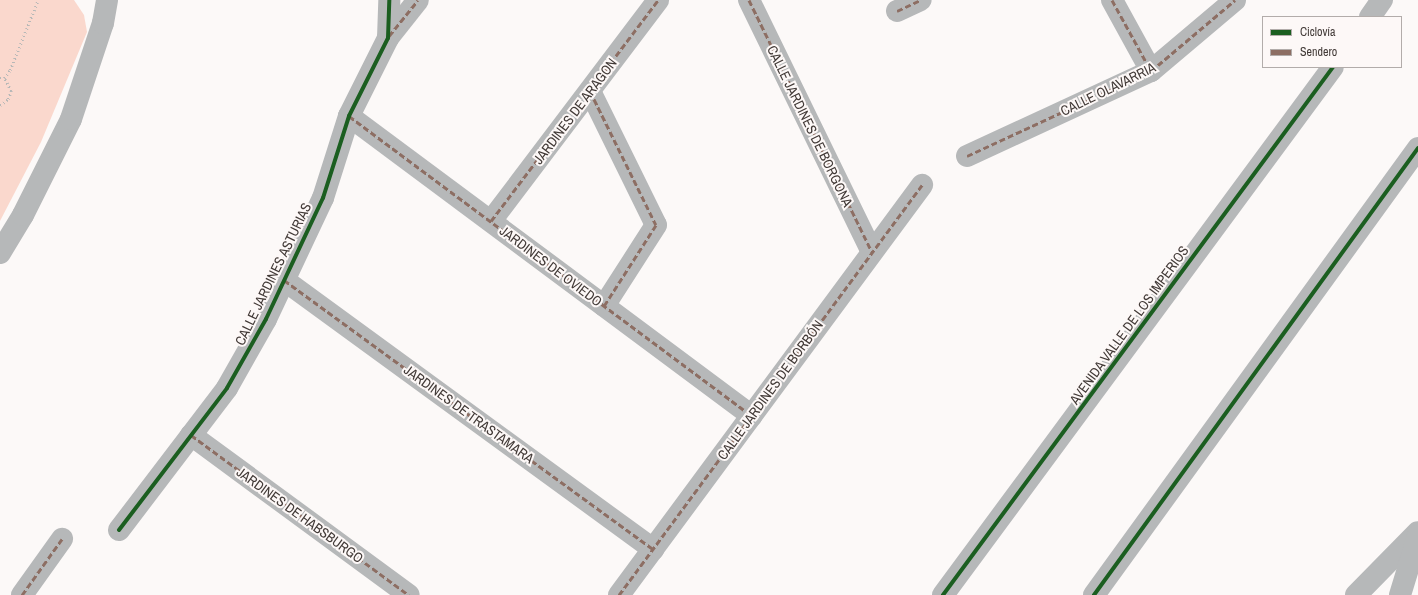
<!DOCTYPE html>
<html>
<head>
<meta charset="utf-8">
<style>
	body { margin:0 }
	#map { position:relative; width:1418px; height:595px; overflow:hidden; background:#fcf9f8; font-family:"Archivo Narrow",sans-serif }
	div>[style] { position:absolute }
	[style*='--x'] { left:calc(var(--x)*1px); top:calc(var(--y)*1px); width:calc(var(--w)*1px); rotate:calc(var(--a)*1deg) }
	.green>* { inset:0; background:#fad8cd }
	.path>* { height:2.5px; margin-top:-1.25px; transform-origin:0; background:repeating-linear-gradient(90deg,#b7b8b7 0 1px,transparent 0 4px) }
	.minor>* { height:22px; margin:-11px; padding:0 11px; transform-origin:11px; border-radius:11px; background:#b6b8b9 }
	.quiet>* { height:3px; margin-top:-1.5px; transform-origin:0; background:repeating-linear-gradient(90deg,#8d6e63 0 6px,transparent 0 9px) }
	.cycleway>* { height:4px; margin:-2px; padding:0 2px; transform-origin:2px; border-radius:2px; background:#1b5e20 }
	span { translate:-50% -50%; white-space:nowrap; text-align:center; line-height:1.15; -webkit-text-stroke:4px #fdf8f7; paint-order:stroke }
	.street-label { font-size:14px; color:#423a37 }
	.legend { position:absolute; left:1262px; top:16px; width:140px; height:52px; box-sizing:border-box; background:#fdf8f7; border:1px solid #b2acaa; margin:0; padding:5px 7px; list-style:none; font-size:12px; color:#423a37 }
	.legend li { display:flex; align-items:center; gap:8px; height:20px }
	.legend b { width:20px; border:1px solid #b2acaa }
</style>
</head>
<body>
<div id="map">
	<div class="green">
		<div style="clip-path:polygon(0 0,74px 0,84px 15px,87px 32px,41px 142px,0 221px)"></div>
	</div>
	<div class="path">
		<div style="--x:0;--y:78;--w:4;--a:0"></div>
		<div style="--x:4;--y:78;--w:10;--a:-53"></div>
		<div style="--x:10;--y:70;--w:75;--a:-68.2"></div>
		<div style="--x:0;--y:105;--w:10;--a:-37"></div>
		<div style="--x:8;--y:99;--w:9;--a:-69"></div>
		<div style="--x:11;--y:91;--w:15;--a:-118"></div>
	</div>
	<div class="minor">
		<div style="--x:749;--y:0;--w:280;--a:64"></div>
		<div style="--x:1112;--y:0;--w:81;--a:61.2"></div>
		<div style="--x:897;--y:11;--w:26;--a:-25"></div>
		<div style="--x:1370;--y:17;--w:21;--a:-55"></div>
		<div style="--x:388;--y:38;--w:48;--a:-51.7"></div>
		<div style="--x:590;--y:91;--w:149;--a:63.8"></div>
		<div style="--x:656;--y:225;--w:96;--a:122.7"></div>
		<div style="--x:349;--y:116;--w:502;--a:36.66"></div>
		<div style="--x:967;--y:156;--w:203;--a:-24.8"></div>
		<div style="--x:1151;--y:71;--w:110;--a:-40.2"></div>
		<div style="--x:491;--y:221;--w:277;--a:-52.9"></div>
		<div style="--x:0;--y:253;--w:44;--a:-58.8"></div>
		<div style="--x:23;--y:215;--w:107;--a:-63.4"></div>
		<div style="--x:71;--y:119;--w:101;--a:-71.6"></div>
		<div style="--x:103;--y:23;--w:23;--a:-80"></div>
		<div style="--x:284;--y:280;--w:457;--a:36.1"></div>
		<div style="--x:191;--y:435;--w:270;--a:36.3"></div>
		<div style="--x:119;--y:530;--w:178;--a:-52.7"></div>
		<div style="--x:227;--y:388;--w:79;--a:-60.5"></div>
		<div style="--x:266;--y:319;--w:134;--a:-64.8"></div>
		<div style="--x:323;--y:198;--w:86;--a:-72.4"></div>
		<div style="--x:349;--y:116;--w:87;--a:-63.4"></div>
		<div style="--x:388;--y:38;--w:38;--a:-88"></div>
		<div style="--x:22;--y:595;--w:69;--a:-54.5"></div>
		<div style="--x:619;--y:595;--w:510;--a:-53.53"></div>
		<div style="--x:943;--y:595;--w:656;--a:-53.55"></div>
		<div style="--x:1094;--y:595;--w:552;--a:-54.06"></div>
		<div style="--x:1356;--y:595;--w:88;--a:-45.5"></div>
		<div style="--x:1400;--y:595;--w:62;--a:-73"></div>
	</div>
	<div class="quiet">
		<div style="--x:749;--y:0;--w:280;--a:64"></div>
		<div style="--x:1112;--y:0;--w:81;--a:61.2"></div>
		<div style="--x:897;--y:11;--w:26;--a:-25"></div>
		<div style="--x:389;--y:36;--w:46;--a:-51.1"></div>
		<div style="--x:590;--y:91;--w:149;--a:63.8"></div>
		<div style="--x:656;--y:225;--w:96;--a:122.7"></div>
		<div style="--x:349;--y:116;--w:502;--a:36.66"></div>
		<div style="--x:967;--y:156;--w:203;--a:-24.8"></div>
		<div style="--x:1151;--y:71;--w:110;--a:-40.2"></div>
		<div style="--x:491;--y:221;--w:277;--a:-52.9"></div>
		<div style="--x:284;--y:280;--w:457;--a:36.1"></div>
		<div style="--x:191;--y:435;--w:270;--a:36.3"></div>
		<div style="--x:22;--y:595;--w:69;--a:-54.5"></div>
		<div style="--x:619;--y:595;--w:510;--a:-53.53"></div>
	</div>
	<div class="cycleway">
		<div style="--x:119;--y:530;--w:178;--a:-52.7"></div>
		<div style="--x:227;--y:388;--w:79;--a:-60.5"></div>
		<div style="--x:266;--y:319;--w:134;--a:-64.8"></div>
		<div style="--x:323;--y:198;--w:86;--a:-72.4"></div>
		<div style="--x:349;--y:116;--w:87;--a:-63.4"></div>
		<div style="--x:388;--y:38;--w:38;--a:-88"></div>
		<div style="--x:943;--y:595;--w:656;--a:-53.55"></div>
		<div style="--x:1094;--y:595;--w:552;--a:-54.06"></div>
	</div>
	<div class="street-label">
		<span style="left:1108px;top:89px;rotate:-26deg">CALLE OLAVARRIA</span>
		<span style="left:575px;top:111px;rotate:-53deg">JARDINES DE ARAGON</span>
		<span style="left:810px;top:126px;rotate:64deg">CALLE JARDINES DE BORGONA</span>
		<span style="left:551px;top:266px;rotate:37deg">JARDINES DE OVIEDO</span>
		<span style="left:273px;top:274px;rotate:-64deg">CALLE JARDINES ASTURIAS</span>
		<span style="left:1129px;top:325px;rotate:-54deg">AVENIDA VALLE DE LOS IMPERIOS</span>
		<span style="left:770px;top:390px;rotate:-54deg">CALLE JARDINES DE BORBÓN</span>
		<span style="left:469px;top:414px;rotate:36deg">JARDINES DE TRASTAMARA</span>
		<span style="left:300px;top:515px;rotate:36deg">JARDINES DE HABSBURGO</span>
	</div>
	<ul class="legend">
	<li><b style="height:5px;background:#1b5e20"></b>Ciclovía</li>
	<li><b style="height:5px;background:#8d6e63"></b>Sendero</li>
	</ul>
</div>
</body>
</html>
